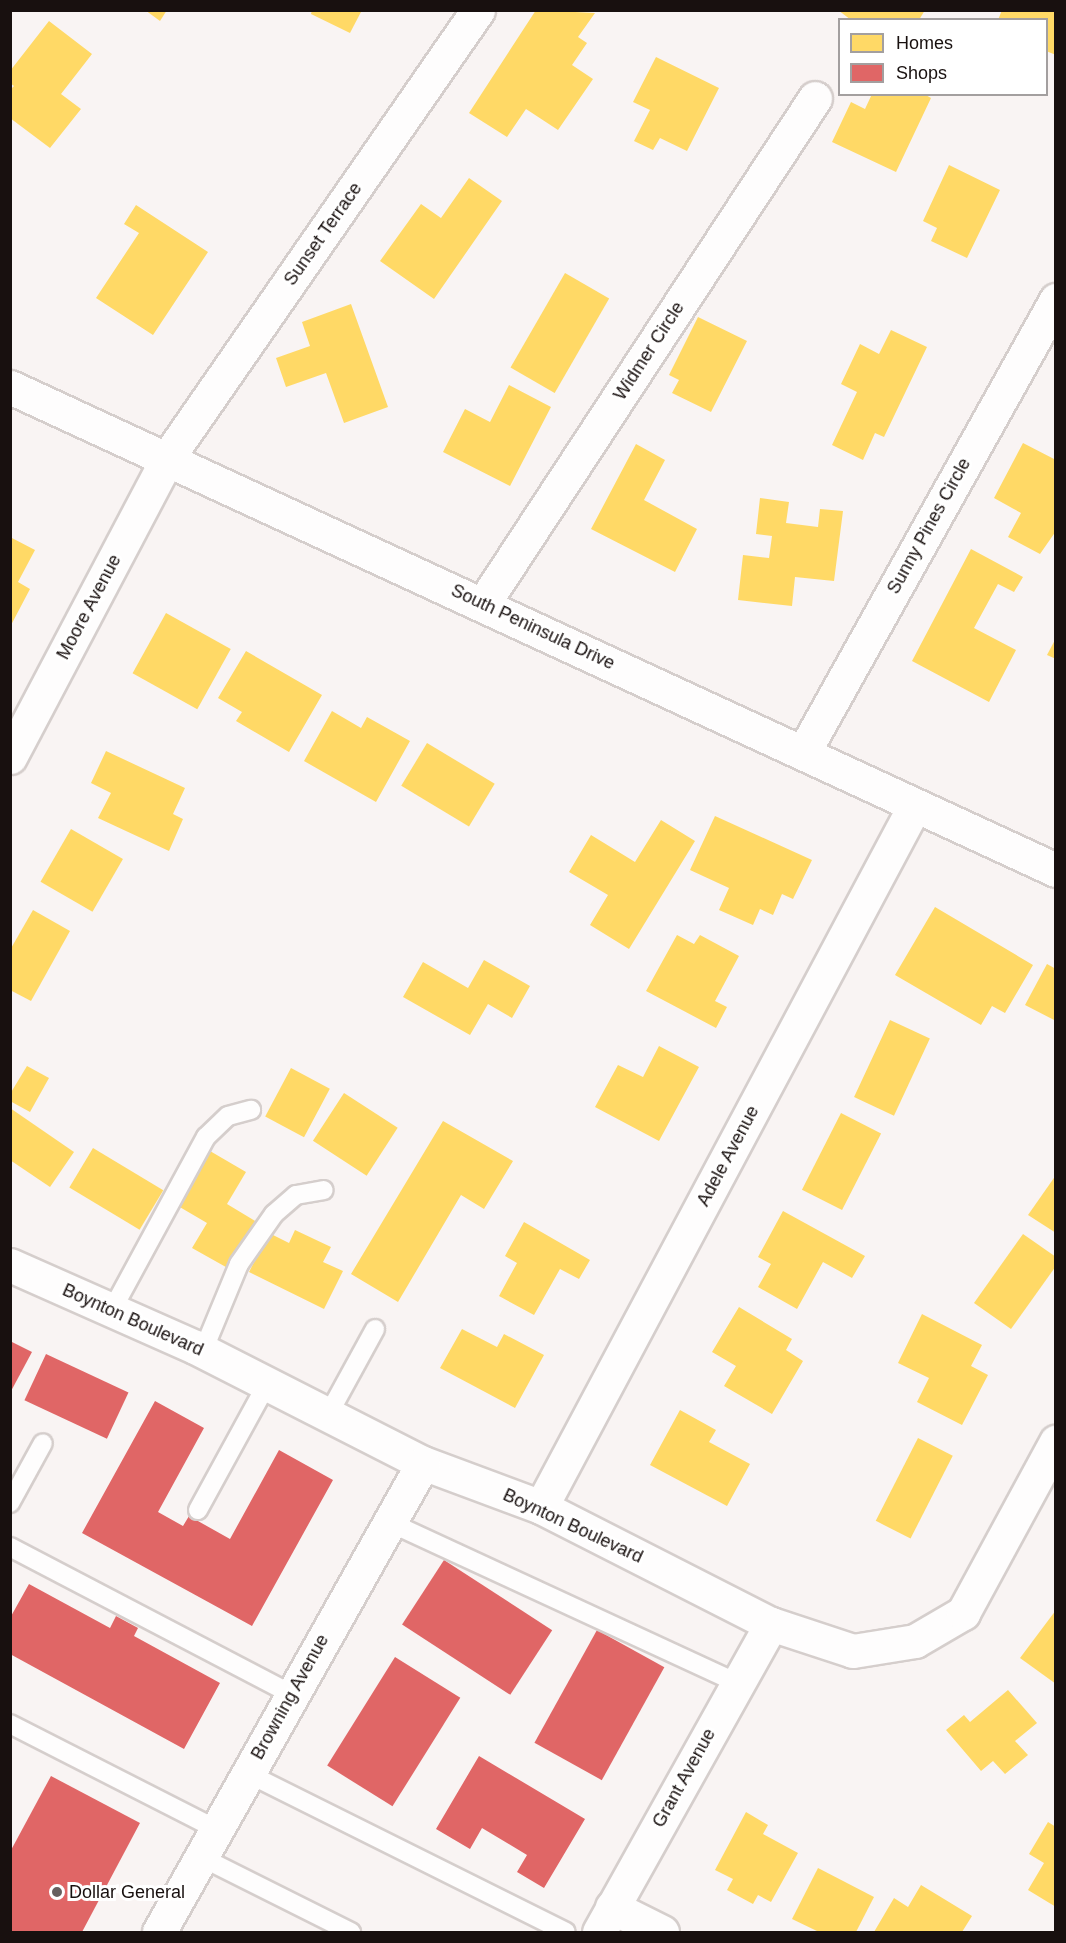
<!DOCTYPE html>
<html>
<head>
<meta charset="utf-8">
<style>
	body { margin:0 }
	#map { position:relative; width:1066px; height:1943px; overflow:hidden; background:#f9f4f3; font-family:Helvetica,sans-serif }
	div>[style] { position:absolute }
	[style*='--x'] { left:calc(var(--x)*1px); top:calc(var(--y)*1px); width:calc(var(--w)*1px); rotate:calc(var(--a)*1deg) }
	.homes>* { inset:0; background:#ffd966; transform-origin:0 0 }
	.shops>* { inset:0; background:#e06666; transform-origin:0 0 }
	.roads { filter:drop-shadow(2px 0 #d5cecc) drop-shadow(-2px 0 #d5cecc) drop-shadow(0 2px #d5cecc) drop-shadow(0 -2px #d5cecc) }
	.service>* { height:18px; margin:-9px; padding:0 9px; transform-origin:9px; border-radius:9px; background:#fefdfd }
	.minor>* { height:33px; margin:-16.5px; padding:0 16.5px; transform-origin:16.5px; border-radius:16.5px; background:#fefdfd }
	.secondary>* { height:33px; margin:-16.5px; padding:0 16.5px; transform-origin:16.5px; border-radius:16.5px; background:#fefdfd }
	.dots>* { width:16px; height:16px; translate:-50% -50%; box-sizing:border-box; border:3px solid #fff; border-radius:50% }
	span { translate:-50% -50%; white-space:nowrap; text-align:center; line-height:1.15; -webkit-text-stroke:6px #fff; paint-order:stroke }
	.street-label { font-size:18px; color:#18100f }
	.poi-label { font-size:18px; color:#18100f }
	.left { translate:0 -50%; text-align:left }
	.frame { position:absolute; inset:0; border:12px solid #18100f; pointer-events:none }
	.legend { position:absolute; left:838px; top:18px; width:210px; height:78px; box-sizing:border-box; background:#fff; border:2px solid #a39f9f; margin:0; padding:8px 10px; list-style:none; font-size:18px; color:#18100f }
	.legend li { display:flex; align-items:center; gap:12px; height:30px }
	.legend b { width:30px; border:2px solid #a39f9f }
</style>
</head>
<body>
<div id="map">
	<div class="homes">
		<div style="clip-path:polygon(145px 10px,167px 10px,160px 21px)"></div>
		<div style="clip-path:polygon(312px 10px,362px 10px,350px 33px,311px 14px)"></div>
		<div style="clip-path:polygon(536px 10px,595px 13px,578px 37px,587px 43px,572px 65px,593px 79px,558px 130px,526px 109px,507px 137px,469px 113px)"></div>
		<div style="clip-path:polygon(838px 10px,925px 10px,919px 20px,851px 20px)"></div>
		<div style="clip-path:polygon(1002px 10px,1056px 10px,1056px 55px,1046px 51px,1046px 20px,998px 20px)"></div>
		<div style="clip-path:polygon(49px 21px,92px 54px,61px 94px,81px 109px,50px 148px,10px 118px,10px 90px,14px 86px,10px 83px,10px 71px)"></div>
		<div style="clip-path:polygon(656px 57px,719px 88px,687px 151px,660px 138px,653px 150px,634px 141px,650px 110px,633px 102px)"></div>
		<div style="clip-path:polygon(872px 94px,924px 94px,931px 98px,896px 172px,832px 142px,851px 102px,865px 109px)"></div>
		<div style="clip-path:polygon(949px 165px,1000px 190px,967px 258px,931px 241px,937px 228px,923px 221px)"></div>
		<div style="clip-path:polygon(469px 178px,502px 201px,434px 299px,380px 261px,421px 204px,441px 218px)"></div>
		<div style="clip-path:polygon(136px 205px,208px 252px,153px 335px,96px 298px,139px 233px,124px 224px)"></div>
		<div style="left:565px;top:273px;width:51px;height:109px;rotate:30deg"></div>
		<div style="clip-path:polygon(351px 304px,388px 407px,344px 423px,326px 373px,286px 387px,276px 358px,310px 346px,302px 322px)"></div>
		<div style="clip-path:polygon(698px 317px,747px 341px,711px 412px,672px 393px,679px 380px,669px 375px)"></div>
		<div style="clip-path:polygon(891px 330px,927px 347px,884px 437px,875px 433px,863px 460px,832px 445px,857px 392px,841px 384px,860px 344px,879px 354px)"></div>
		<div style="clip-path:polygon(509px 385px,551px 407px,510px 486px,443px 452px,465px 409px,490px 422px)"></div>
		<div style="clip-path:polygon(1023px 443px,1056px 460px,1056px 531px,1040px 554px,1008px 537px,1021px 513px,994px 498px)"></div>
		<div style="clip-path:polygon(636px 444px,665px 460px,644px 500px,697px 529px,675px 572px,591px 529px)"></div>
		<div style="clip-path:polygon(760px 498px,789px 502px,786px 523px,818px 527px,820px 509px,843px 511px,834px 581px,795px 577px,792px 606px,738px 600px,743px 555px,769px 558px,772px 536px,756px 534px)"></div>
		<div style="clip-path:polygon(10px 537px,35px 550px,18px 582px,30px 589px,10px 627px)"></div>
		<div style="clip-path:polygon(971px 549px,1023px 577px,1014px 592px,998px 584px,974px 628px,1016px 650px,989px 702px,912px 661px)"></div>
		<div style="left:166px;top:613px;width:74px;height:69px;rotate:29deg"></div>
		<div style="clip-path:polygon(1056px 638px,1056px 659px,1047px 655px)"></div>
		<div style="clip-path:polygon(246px 651px,322px 695px,289px 752px,236px 721px,242px 712px,218px 698px)"></div>
		<div style="clip-path:polygon(332px 711px,361px 728px,367px 717px,410px 741px,376px 802px,304px 761px)"></div>
		<div style="left:427px;top:743px;width:79px;height:50px;rotate:31deg"></div>
		<div style="clip-path:polygon(106px 751px,185px 788px,173px 814px,183px 819px,169px 851px,98px 818px,111px 793px,91px 783px)"></div>
		<div style="clip-path:polygon(715px 816px,812px 860px,793px 899px,782px 894px,773px 915px,760px 909px,753px 925px,719px 910px,729px 888px,690px 870px)"></div>
		<div style="clip-path:polygon(661px 820px,695px 841px,629px 949px,590px 925px,608px 895px,569px 872px,591px 835px,635px 862px)"></div>
		<div style="left:71px;top:829px;width:60px;height:61px;rotate:30deg"></div>
		<div style="clip-path:polygon(935px 907px,1033px 965px,1005px 1013px,992px 1006px,981px 1025px,895px 975px)"></div>
		<div style="clip-path:polygon(33px 910px,70px 931px,31px 1001px,10px 990px,10px 950px)"></div>
		<div style="clip-path:polygon(677px 935px,694px 944px,700px 935px,739px 956px,715px 1001px,727px 1007px,716px 1028px,646px 991px)"></div>
		<div style="clip-path:polygon(484px 960px,530px 986px,512px 1018px,488px 1004px,470px 1035px,403px 997px,423px 962px,468px 988px)"></div>
		<div style="clip-path:polygon(1047px 964px,1056px 969px,1056px 1021px,1025px 1005px)"></div>
		<div style="left:890px;top:1020px;width:44px;height:85px;rotate:25deg"></div>
		<div style="clip-path:polygon(659px 1046px,699px 1067px,659px 1141px,595px 1107px,618px 1065px,643px 1077px)"></div>
		<div style="clip-path:polygon(27px 1066px,49px 1078px,30px 1112px,10px 1101px,10px 1094px)"></div>
		<div style="left:291px;top:1068px;width:44px;height:55px;rotate:28deg"></div>
		<div style="left:344px;top:1093px;width:64px;height:57px;rotate:33deg"></div>
		<div style="clip-path:polygon(10px 1108px,74px 1152px,50px 1187px,10px 1160px)"></div>
		<div style="left:841px;top:1113px;width:45px;height:86px;rotate:27deg"></div>
		<div style="clip-path:polygon(443px 1121px,513px 1161px,484px 1209px,461px 1195px,398px 1302px,351px 1274px)"></div>
		<div style="left:93px;top:1148px;width:82px;height:46px;rotate:31deg"></div>
		<div style="clip-path:polygon(210px 1151px,246px 1172px,227px 1204px,260px 1224px,233px 1271px,192px 1248px,207px 1223px,178px 1206px)"></div>
		<div style="clip-path:polygon(1056px 1175px,1056px 1233px,1028px 1215px)"></div>
		<div style="clip-path:polygon(783px 1211px,865px 1256px,852px 1278px,823px 1262px,797px 1309px,758px 1287px,771px 1264px,758px 1257px)"></div>
		<div style="clip-path:polygon(524px 1222px,590px 1260px,579px 1279px,560px 1269px,534px 1315px,499px 1296px,517px 1263px,505px 1256px)"></div>
		<div style="clip-path:polygon(295px 1230px,331px 1247px,323px 1262px,343px 1271px,324px 1309px,249px 1272px,269px 1233px,289px 1243px)"></div>
		<div style="clip-path:polygon(1023px 1234px,1056px 1257px,1056px 1266px,1011px 1329px,974px 1303px)"></div>
		<div style="clip-path:polygon(739px 1307px,792px 1339px,786px 1350px,803px 1361px,772px 1414px,724px 1386px,736px 1366px,712px 1352px)"></div>
		<div style="clip-path:polygon(922px 1314px,982px 1345px,971px 1366px,988px 1375px,962px 1425px,917px 1402px,929px 1378px,898px 1363px)"></div>
		<div style="clip-path:polygon(462px 1329px,497px 1347px,504px 1334px,544px 1355px,515px 1408px,440px 1368px)"></div>
		<div style="clip-path:polygon(680px 1410px,716px 1430px,709px 1442px,750px 1464px,727px 1506px,650px 1465px)"></div>
		<div style="left:918px;top:1438px;width:39px;height:93px;rotate:27deg"></div>
		<div style="clip-path:polygon(1056px 1610px,1056px 1684px,1020px 1658px)"></div>
		<div style="clip-path:polygon(1008px 1690px,1037px 1723px,1015px 1741px,1028px 1755px,1005px 1774px,993px 1761px,981px 1771px,946px 1730px,964px 1715px,970px 1722px)"></div>
		<div style="clip-path:polygon(746px 1812px,768px 1825px,763px 1834px,798px 1853px,771px 1902px,758px 1895px,753px 1904px,727px 1890px,733px 1879px,715px 1870px)"></div>
		<div style="clip-path:polygon(1048px 1822px,1056px 1827px,1056px 1907px,1028px 1890px,1044px 1863px,1029px 1854px)"></div>
		<div style="clip-path:polygon(818px 1868px,874px 1897px,856px 1932px,819px 1932px,792px 1919px)"></div>
		<div style="clip-path:polygon(921px 1885px,972px 1916px,962px 1932px,874px 1932px,894px 1898px,908px 1907px)"></div>
	</div>
	<div class="shops">
		<div style="clip-path:polygon(10px 1341px,32px 1352px,10px 1393px)"></div>
		<div style="left:46px;top:1354px;width:91px;height:51px;rotate:25deg"></div>
		<div style="clip-path:polygon(155px 1401px,204px 1428px,158px 1512px,183px 1526px,189px 1516px,230px 1539px,279px 1450px,333px 1480px,252px 1626px,82px 1533px)"></div>
		<div style="left:444px;top:1560px;width:129px;height:77px;rotate:33deg"></div>
		<div style="clip-path:polygon(29px 1584px,110px 1628px,116px 1616px,138px 1628px,134px 1636px,220px 1683px,184px 1749px,10px 1654px,10px 1618px)"></div>
		<div style="left:597px;top:1630px;width:77px;height:129px;rotate:29deg"></div>
		<div style="left:395px;top:1657px;width:77px;height:128px;rotate:32deg"></div>
		<div style="clip-path:polygon(479px 1756px,585px 1819px,544px 1888px,517px 1872px,527px 1855px,482px 1828px,470px 1849px,436px 1829px)"></div>
		<div style="clip-path:polygon(51px 1776px,140px 1823px,82px 1932px,10px 1932px,10px 1852px)"></div>
	</div>
	<div class="roads">
		<div class="service">
			<div style="--x:112;--y:1310;--w:197;--a:-61.5"></div>
			<div style="--x:206;--y:1137;--w:30;--a:-44"></div>
			<div style="--x:228;--y:1116;--w:24;--a:-15"></div>
			<div style="--x:203;--y:1351;--w:94;--a:-67.5"></div>
			<div style="--x:239;--y:1264;--w:61;--a:-55"></div>
			<div style="--x:274;--y:1214;--w:29;--a:-41"></div>
			<div style="--x:296;--y:1195;--w:28;--a:-10"></div>
			<div style="--x:328;--y:1415;--w:98;--a:-61.3"></div>
			<div style="--x:10;--y:1503;--w:68;--a:-61.2"></div>
			<div style="--x:198;--y:1510;--w:144;--a:-61.3"></div>
			<div style="--x:389;--y:1522;--w:384;--a:24.8"></div>
			<div style="--x:10;--y:1547;--w:317;--a:27.6"></div>
			<div style="--x:10;--y:1724;--w:231;--a:27"></div>
			<div style="--x:247;--y:1773;--w:356;--a:26.5"></div>
			<div style="--x:201;--y:1857;--w:168;--a:26.6"></div>
		</div>
		<div class="minor">
			<div style="--x:483;--y:604;--w:605;--a:-56.73"></div>
			<div style="--x:803;--y:753;--w:519;--a:-60.82"></div>
			<div style="--x:10;--y:757;--w:339;--a:-62.2"></div>
			<div style="--x:168;--y:457;--w:544;--a:-55.26"></div>
			<div style="--x:10;--y:1265;--w:202;--a:23.9"></div>
			<div style="--x:195;--y:1347;--w:256;--a:27"></div>
			<div style="--x:423;--y:1463;--w:126;--a:20.4"></div>
			<div style="--x:541;--y:1507;--w:258;--a:27"></div>
			<div style="--x:771;--y:1624;--w:86;--a:18.2"></div>
			<div style="--x:853;--y:1651;--w:63;--a:-9.2"></div>
			<div style="--x:915;--y:1641;--w:56;--a:-30.3"></div>
			<div style="--x:963;--y:1613;--w:195;--a:-61.5"></div>
			<div style="--x:541;--y:1507;--w:795;--a:-61.95"></div>
			<div style="--x:612;--y:1907;--w:56;--a:26.6"></div>
			<div style="--x:159;--y:1932;--w:538;--a:-60.62"></div>
			<div style="--x:599;--y:1932;--w:353;--a:-60.8"></div>
		</div>
		<div class="secondary">
			<div style="--x:10;--y:387;--w:1152;--a:24.79"></div>
		</div>
	</div>
	<div class="dots">
		<div style="left:57px;top:1892px;background:#67605f"></div>
	</div>
	<div class="street-label">
		<span style="left:323px;top:234px;rotate:-55deg">Sunset Terrace</span>
		<span style="left:649px;top:351px;rotate:-57deg">Widmer Circle</span>
		<span style="left:929px;top:526px;rotate:-61deg">Sunny Pines Circle</span>
		<span style="left:89px;top:607px;rotate:-62deg">Moore Avenue</span>
		<span style="left:533px;top:627px;rotate:25deg">South Peninsula Drive</span>
		<span style="left:728px;top:1156px;rotate:-62deg">Adele Avenue</span>
		<span style="left:133px;top:1320px;rotate:24deg">Boynton Boulevard</span>
		<span style="left:573px;top:1526px;rotate:25deg">Boynton Boulevard</span>
		<span style="left:290px;top:1697px;rotate:-61deg">Browning Avenue</span>
		<span style="left:684px;top:1778px;rotate:-61deg">Grant Avenue</span>
	</div>
	<div class="poi-label">
		<span class="left" style="left:69px;top:1892px">Dollar General</span>
	</div>
	<div class="frame"></div>
	<ul class="legend">
	<li><b style="height:16px;background:#ffd966"></b>Homes</li>
	<li><b style="height:16px;background:#e06666"></b>Shops</li>
	</ul>
</div>
</body>
</html>
